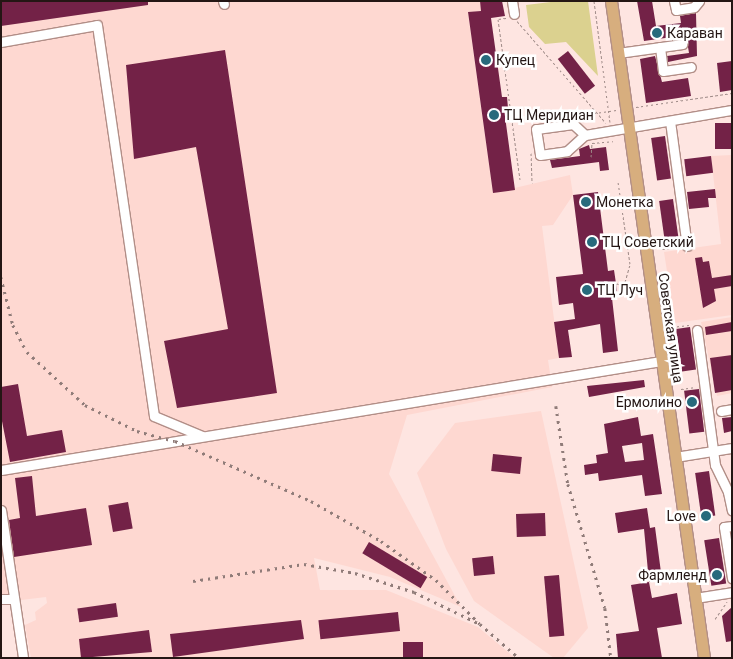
<!DOCTYPE html>
<html>
<head>
<meta charset="utf-8">
<style>
	body { margin:0 }
	#map { position:relative; width:733px; height:659px; overflow:hidden; background:#fee5e1; font-family:Roboto,sans-serif }
	div>[style] { position:absolute }
	[style*='--x'] { left:calc(var(--x)*1px); top:calc(var(--y)*1px); width:calc(var(--w)*1px); rotate:calc(var(--a)*1deg) }
	.built>* { inset:0; background:#fed8d1 }
	.green>* { inset:0; background:#dbd18f }
	.building>* { inset:0; background:#732247; transform-origin:0 0 }
	.path>* { height:1px; margin-top:-0.5px; transform-origin:0; background:repeating-linear-gradient(90deg,#9e8a87 0 2.5px,transparent 0 5px) }
	.roads { filter:drop-shadow(1px 0 #b28e87) drop-shadow(-1px 0 #b28e87) drop-shadow(0 1px #b28e87) drop-shadow(0 -1px #b28e87) }
	.minor>* { height:9px; margin:-4.5px; padding:0 4.5px; transform-origin:4.5px; border-radius:4.5px; background:#fff }
	.major>* { height:11px; margin:-5.5px; padding:0 5.5px; transform-origin:5.5px; border-radius:5.5px; background:#d7ae7e }
	.rail>* { height:2.5px; margin-top:-1.25px; transform-origin:0; background:repeating-linear-gradient(90deg,#907c79 0 2.5px,transparent 0 7.5px) }
	.dots>* { width:14px; height:14px; translate:-50% -50%; box-sizing:border-box; border:2px solid #fff; border-radius:50% }
	span { translate:-50% -50%; white-space:nowrap; text-align:center; line-height:1.15; -webkit-text-stroke:5px #fff; paint-order:stroke }
	.poi-label { font-size:14px; color:#241614 }
	.left { translate:0 -50%; text-align:left }
	.right { translate:-100% -50%; text-align:right }
	.street-label { font-size:14px; color:#241614 }
	.frame { position:absolute; inset:0; border:2px solid #241614; pointer-events:none }
</style>
</head>
<body>
<div id="map">
	<div class="built">
		<div style="clip-path:polygon(1px 1px,489px 1px,490px 9px,468px 13px,493px 193px,570px 175px,573px 195px,553px 225px,542px 226px,559px 358px,548px 360px,552px 387px,407px 415px,389px 474px,461px 607px,390px 577px,314px 558px,320px 590px,386px 590px,478px 627px,515px 658px,31px 658px,25px 625px,36px 620px,35px 612px,47px 603px,46px 597px,21px 600px,1px 597px)"></div>
		<div style="clip-path:polygon(732px 155px,732px 315px,675px 323px,664px 252px,721px 244px,711px 156px)"></div>
		<div style="clip-path:polygon(732px 317px,732px 393px,717px 396px,701px 322px)"></div>
		<div style="clip-path:polygon(541px 411px,588px 628px,563px 658px,554px 658px,474px 601px,446px 549px,417px 473px,455px 423px)"></div>
	</div>
	<div class="green">
		<div style="clip-path:polygon(559px 1px,588px 1px,598px 76px,566px 42px,545px 44px,529px 27px,526px 5px)"></div>
	</div>
	<div class="building">
		<div style="clip-path:polygon(1px 1px,148px 1px,148px 5px,1px 26px)"></div>
		<div style="clip-path:polygon(480px 1px,502px 1px,505px 16px,491px 18px,502px 97px,507px 97px,508px 108px,504px 109px,515px 190px,493px 193px,468px 12px,481px 11px)"></div>
		<div style="clip-path:polygon(637px 1px,652px 1px,656px 26px,681px 23px,680px 16px,696px 13px,697px 56px,668px 62px,667px 56px,689px 53px,686px 35px,644px 41px)"></div>
		<div style="clip-path:polygon(225px 50px,277px 393px,177px 408px,164px 341px,228px 329px,196px 147px,134px 159px,126px 65px)"></div>
		<div style="left:568px;top:51px;width:44px;height:13px;rotate:52deg"></div>
		<div style="clip-path:polygon(655px 56px,662px 82px,688px 78px,691px 96px,646px 103px,640px 59px)"></div>
		<div style="clip-path:polygon(732px 61px,732px 90px,720px 92px,717px 63px)"></div>
		<div style="left:732px;top:123px;width:26px;height:17px;rotate:90deg"></div>
		<div style="left:665px;top:136px;width:43px;height:14px;rotate:82deg"></div>
		<div style="clip-path:polygon(589px 145px,590px 149px,606px 147px,609px 170px,600px 171px,599px 162px,552px 168px,550px 160px,580px 156px,579px 149px)"></div>
		<div style="left:711px;top:156px;width:17px;height:27px;rotate:83deg"></div>
		<div style="clip-path:polygon(715px 189px,716px 198px,708px 198px,709px 207px,689px 209px,687px 192px)"></div>
		<div style="clip-path:polygon(598px 192px,608px 271px,614px 270px,618px 297px,612px 298px,618px 351px,603px 353px,600px 324px,568px 330px,572px 357px,559px 358px,554px 322px,575px 319px,573px 303px,559px 305px,556px 277px,583px 274px,573px 195px)"></div>
		<div style="left:673px;top:199px;width:44px;height:14px;rotate:82deg"></div>
		<div style="clip-path:polygon(702px 257px,703px 262px,709px 261px,712px 278px,732px 275px,732px 286px,714px 289px,716px 301px,703px 308px,695px 258px)"></div>
		<div style="clip-path:polygon(732px 322px,732px 331px,706px 335px,705px 327px)"></div>
		<div style="left:690px;top:327px;width:43px;height:14px;rotate:82deg"></div>
		<div style="clip-path:polygon(732px 355px,732px 390px,715px 393px,710px 358px)"></div>
		<div style="clip-path:polygon(644px 380px,645px 387px,589px 397px,587px 386px)"></div>
		<div style="clip-path:polygon(18px 384px,27px 436px,62px 430px,66px 452px,10px 462px,1px 416px,1px 387px)"></div>
		<div style="left:699px;top:389px;width:43px;height:15px;rotate:83deg"></div>
		<div style="clip-path:polygon(evenodd,638px 417px,641px 436px,653px 434px,662px 494px,645px 496px,642px 475px,599px 481px,598px 473px,585px 475px,584px 465px,597px 463px,596px 455px,608px 453px,604px 424px,638px 417px,642px 443px,644px 460px,625px 462px,622px 446px,642px 443px)"></div>
		<div style="clip-path:polygon(732px 417px,732px 431px,724px 433px,722px 418px)"></div>
		<div style="left:493px;top:454px;width:29px;height:17px;rotate:6deg"></div>
		<div style="left:709px;top:471px;width:45px;height:14px;rotate:82deg"></div>
		<div style="clip-path:polygon(32px 476px,36px 516px,86px 508px,92px 545px,14px 557px,9px 520px,20px 518px,15px 478px)"></div>
		<div style="left:128px;top:502px;width:27px;height:20px;rotate:80deg"></div>
		<div style="clip-path:polygon(647px 508px,650px 528px,655px 527px,662px 580px,649px 582px,652px 598px,677px 593px,682px 624px,657px 628px,662px 658px,618px 658px,616px 634px,639px 631px,631px 585px,649px 582px,644px 529px,618px 533px,615px 513px)"></div>
		<div style="left:545px;top:513px;width:23px;height:29px;rotate:88deg"></div>
		<div style="left:719px;top:538px;width:46px;height:15px;rotate:81deg"></div>
		<div style="left:369px;top:542px;width:68px;height:13px;rotate:31deg"></div>
		<div style="left:493px;top:556px;width:18px;height:21px;rotate:84deg"></div>
		<div style="left:559px;top:575px;width:61px;height:15px;rotate:85deg"></div>
		<div style="left:116px;top:603px;width:14px;height:39px;rotate:82deg"></div>
		<div style="clip-path:polygon(732px 607px,732px 641px,726px 642px,722px 616px)"></div>
		<div style="left:398px;top:612px;width:19px;height:80px;rotate:84deg"></div>
		<div style="clip-path:polygon(301px 620px,304px 639px,173px 657px,170px 634px)"></div>
		<div style="clip-path:polygon(149px 630px,152px 652px,81px 658px,79px 639px)"></div>
		<div style="left:403px;top:642px;width:20px;height:16px"></div>
	</div>
	<div class="path">
		<div style="--x:594;--y:1;--w:122;--a:82.5"></div>
		<div style="--x:506;--y:18;--w:8;--a:173"></div>
		<div style="--x:498;--y:19;--w:162;--a:82.2"></div>
		<div style="--x:517;--y:21;--w:135;--a:48.9"></div>
		<div style="--x:636;--y:107;--w:97;--a:-8.3"></div>
		<div style="--x:574;--y:116;--w:43;--a:-7.9"></div>
		<div style="--x:531;--y:153;--w:30;--a:88"></div>
		<div style="--x:591;--y:157;--w:14;--a:-86"></div>
		<div style="--x:592;--y:143;--w:21;--a:-5"></div>
		<div style="--x:662;--y:249;--w:17;--a:-7"></div>
		<div style="--x:616;--y:284;--w:9;--a:-13"></div>
		<div style="--x:625;--y:282;--w:19;--a:-74"></div>
		<div style="--x:630;--y:264;--w:83;--a:-98.3"></div>
		<div style="--x:672;--y:327;--w:17;--a:-7"></div>
		<div style="--x:681;--y:389;--w:15;--a:-8"></div>
		<div style="--x:715;--y:619;--w:21;--a:-55"></div>
	</div>
	<div class="roads">
		<div class="minor">
			<div style="--x:223;--y:1;--w:3;--a:72"></div>
			<div style="--x:512;--y:1;--w:13;--a:81"></div>
			<div style="--x:674;--y:1;--w:9;--a:77"></div>
			<div style="--x:676;--y:10;--w:18;--a:-9"></div>
			<div style="--x:694;--y:7;--w:8;--a:-50"></div>
			<div style="--x:1;--y:42;--w:97;--a:-10"></div>
			<div style="--x:97;--y:25;--w:395;--a:81.7"></div>
			<div style="--x:154;--y:416;--w:52;--a:22.6"></div>
			<div style="--x:660;--y:47;--w:24;--a:83"></div>
			<div style="--x:663;--y:71;--w:28;--a:-8"></div>
			<div style="--x:618;--y:53;--w:65;--a:-8"></div>
			<div style="--x:670;--y:121;--w:126;--a:82.3"></div>
			<div style="--x:585;--y:135;--w:16;--a:-137"></div>
			<div style="--x:573;--y:124;--w:37;--a:172"></div>
			<div style="--x:536;--y:129;--w:26;--a:81"></div>
			<div style="--x:540;--y:155;--w:27;--a:-8"></div>
			<div style="--x:567;--y:151;--w:24;--a:-42"></div>
			<div style="--x:585;--y:135;--w:149;--a:-9.7"></div>
			<div style="--x:697;--y:330;--w:136;--a:82.4"></div>
			<div style="--x:715;--y:465;--w:30;--a:64"></div>
			<div style="--x:728;--y:492;--w:19;--a:78"></div>
			<div style="--x:721;--y:411;--w:11;--a:-10"></div>
			<div style="--x:675;--y:457;--w:58;--a:-9"></div>
			<div style="--x:1;--y:470;--w:669;--a:-9.38"></div>
			<div style="--x:1;--y:510;--w:150;--a:81.5"></div>
			<div style="--x:732;--y:526;--w:8;--a:173"></div>
			<div style="--x:724;--y:527;--w:52;--a:81.1"></div>
			<div style="--x:695;--y:598;--w:37;--a:-9"></div>
			<div style="--x:1;--y:599;--w:13;--a:0"></div>
		</div>
		<div class="major">
			<div style="--x:611;--y:1;--w:664;--a:81.94"></div>
		</div>
	</div>
	<div class="rail">
		<div style="--x:1;--y:277;--w:49;--a:76"></div>
		<div style="--x:13;--y:325;--w:30;--a:63"></div>
		<div style="--x:27;--y:352;--w:79;--a:42.4"></div>
		<div style="--x:85;--y:405;--w:58;--a:26.6"></div>
		<div style="--x:137;--y:431;--w:39;--a:15"></div>
		<div style="--x:175;--y:441;--w:149;--a:23.8"></div>
		<div style="--x:311;--y:501;--w:81;--a:29.7"></div>
		<div style="--x:381;--y:541;--w:67;--a:35.3"></div>
		<div style="--x:436;--y:580;--w:62;--a:45"></div>
		<div style="--x:556;--y:406;--w:79;--a:81.3"></div>
		<div style="--x:568;--y:484;--w:129;--a:73.4"></div>
		<div style="--x:605;--y:608;--w:50;--a:83.2"></div>
		<div style="--x:193;--y:581;--w:112;--a:-8.7"></div>
		<div style="--x:304;--y:564;--w:52;--a:10"></div>
		<div style="--x:355;--y:573;--w:62;--a:17.9"></div>
		<div style="--x:414;--y:592;--w:73;--a:25.9"></div>
		<div style="--x:480;--y:624;--w:52;--a:41.1"></div>
	</div>
	<div class="dots">
		<div style="left:657px;top:33px;background:#276a7c"></div>
		<div style="left:486px;top:60px;background:#276a7c"></div>
		<div style="left:494px;top:115px;background:#276a7c"></div>
		<div style="left:586px;top:202px;background:#276a7c"></div>
		<div style="left:592px;top:242px;background:#276a7c"></div>
		<div style="left:587px;top:290px;background:#276a7c"></div>
		<div style="left:692px;top:402px;background:#276a7c"></div>
		<div style="left:706px;top:516px;background:#276a7c"></div>
		<div style="left:717px;top:575px;background:#276a7c"></div>
	</div>
	<div class="poi-label">
		<span class="left" style="left:667px;top:33px">Караван</span>
		<span class="left" style="left:496px;top:60px">Купец</span>
		<span class="left" style="left:504px;top:115px">ТЦ Меридиан</span>
		<span class="left" style="left:596px;top:202px">Монетка</span>
		<span class="left" style="left:602px;top:242px">ТЦ Советский</span>
		<span class="left" style="left:597px;top:290px">ТЦ Луч</span>
		<span class="right" style="left:682px;top:402px">Ермолино</span>
		<span class="right" style="left:696px;top:516px">Love</span>
		<span class="right" style="left:707px;top:575px">Фармленд</span>
	</div>
	<div class="street-label">
		<span style="left:671px;top:328px;rotate:82deg">Советская улица</span>
	</div>
	<div class="frame"></div>
</div>
</body>
</html>
